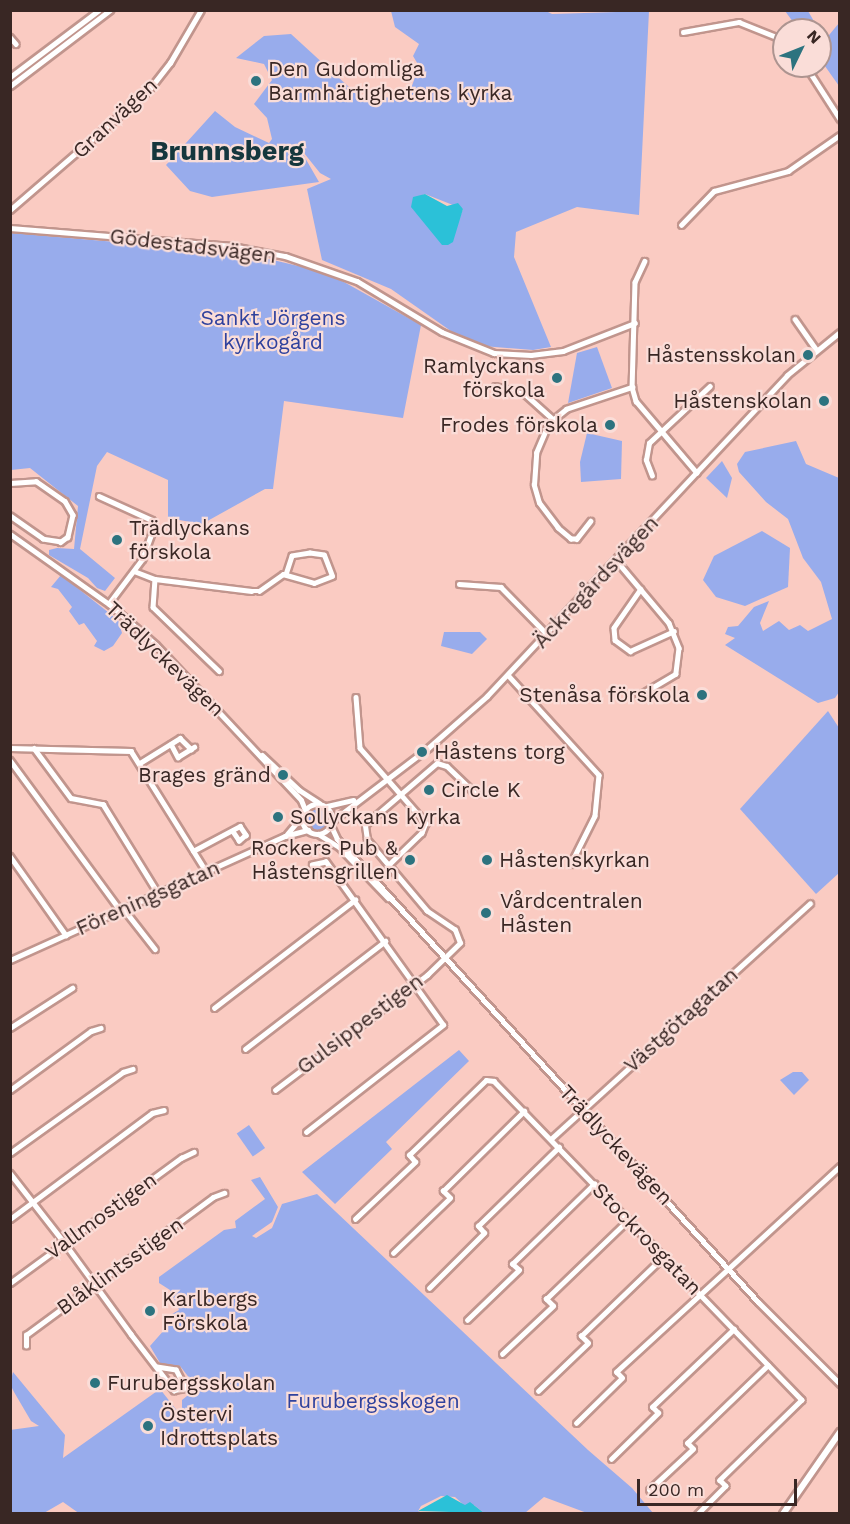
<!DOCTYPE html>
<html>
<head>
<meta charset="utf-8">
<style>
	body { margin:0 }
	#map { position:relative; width:850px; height:1524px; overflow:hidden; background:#facbc2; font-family:"Work Sans",sans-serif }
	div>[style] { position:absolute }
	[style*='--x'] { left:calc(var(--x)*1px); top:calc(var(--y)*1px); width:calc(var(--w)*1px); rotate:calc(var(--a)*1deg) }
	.green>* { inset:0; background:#98acec; transform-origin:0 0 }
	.round { border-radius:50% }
	.water>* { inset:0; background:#2bc1d8 }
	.roads { filter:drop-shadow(2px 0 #c1958d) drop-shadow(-2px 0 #c1958d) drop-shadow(0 2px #c1958d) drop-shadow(0 -2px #c1958d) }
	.minor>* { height:4.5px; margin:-2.25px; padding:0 2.25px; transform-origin:2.25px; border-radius:2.25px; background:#fff }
	.tertiary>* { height:5px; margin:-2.5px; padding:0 2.5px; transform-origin:2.5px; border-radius:2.5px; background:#fff }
	.tertiary>.ring { margin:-2.5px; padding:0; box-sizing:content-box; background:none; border:5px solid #fff; border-radius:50% }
	.secondary>* { height:6px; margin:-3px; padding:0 3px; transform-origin:3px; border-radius:3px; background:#fff }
	.dots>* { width:16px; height:16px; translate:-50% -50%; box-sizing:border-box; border:3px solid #faddd8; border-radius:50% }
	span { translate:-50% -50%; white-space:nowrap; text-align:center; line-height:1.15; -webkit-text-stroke:4.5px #faddd8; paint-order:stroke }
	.poi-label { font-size:21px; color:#392724 }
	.left { translate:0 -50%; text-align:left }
	.right { translate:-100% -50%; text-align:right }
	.street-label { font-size:21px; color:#392724 }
	.park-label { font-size:21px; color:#2f419d }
	.district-label { font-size:27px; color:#15373d; font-weight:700 }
	.frame { position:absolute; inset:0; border:12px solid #392724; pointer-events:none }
	.north { position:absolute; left:772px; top:18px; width:60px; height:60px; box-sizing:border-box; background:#faddd8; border:2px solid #ad9490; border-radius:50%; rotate:47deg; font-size:16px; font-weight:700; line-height:24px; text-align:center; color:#392724 }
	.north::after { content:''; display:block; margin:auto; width:21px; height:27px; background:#2c737f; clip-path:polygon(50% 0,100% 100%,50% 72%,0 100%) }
	.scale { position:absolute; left:637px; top:1479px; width:160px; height:27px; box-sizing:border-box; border:3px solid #392724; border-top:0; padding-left:8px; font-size:18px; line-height:21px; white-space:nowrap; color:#392724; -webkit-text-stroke:4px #faddd8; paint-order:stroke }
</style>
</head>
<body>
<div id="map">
	<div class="green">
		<div style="clip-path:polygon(evenodd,544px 10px,552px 14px,649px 11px,639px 215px,577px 207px,516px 232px,514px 257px,551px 347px,533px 350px,483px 346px,458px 336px,391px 289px,322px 260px,307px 189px,331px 179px,320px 173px,300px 148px,288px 154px,300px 149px,319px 182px,212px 197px,190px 191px,166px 165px,215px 111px,235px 127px,269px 143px,272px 139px,267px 118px,254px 104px,272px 80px,264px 64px,236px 58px,264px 36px,291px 34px,361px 98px,408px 97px,419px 66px,413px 56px,419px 44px,395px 27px,391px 11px,544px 10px,425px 194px,463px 209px,458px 222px,424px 219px,413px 209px,417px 197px,425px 194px)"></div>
		<div style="clip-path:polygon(785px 11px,808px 11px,819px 30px,799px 30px)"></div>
		<div style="clip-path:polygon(839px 23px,839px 86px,820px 59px,820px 32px,825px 40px)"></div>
		<div style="clip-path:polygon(11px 233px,244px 253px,311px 269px,344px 282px,421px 325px,403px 418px,284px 401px,273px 489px,265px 489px,202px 524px,168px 518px,168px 480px,107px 452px,97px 466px,80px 549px,115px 578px,105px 591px,97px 588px,88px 578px,49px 555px,49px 550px,57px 548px,74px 549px,78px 506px,30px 468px,11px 470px)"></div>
		<div style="clip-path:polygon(597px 347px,612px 388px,568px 403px,577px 353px)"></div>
		<div style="clip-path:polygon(587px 433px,622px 441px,621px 479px,581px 482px,580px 462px)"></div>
		<div style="clip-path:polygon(796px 441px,806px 464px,839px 478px,839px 692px,835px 698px,818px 703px,725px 645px,735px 638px,725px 634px,728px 627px,738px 626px,754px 607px,769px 601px,760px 623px,763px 631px,779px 621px,789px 630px,800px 625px,808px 631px,832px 619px,821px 582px,803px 558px,788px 519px,766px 502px,739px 472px,737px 464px,745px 452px)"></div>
		<div style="clip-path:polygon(722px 461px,732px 478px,727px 498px,706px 478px)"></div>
		<div style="clip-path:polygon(762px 531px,790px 548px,788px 587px,745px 606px,716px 597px,703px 580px,714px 556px)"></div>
		<div style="clip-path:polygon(61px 575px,118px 620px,122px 633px,113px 646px,104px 651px,94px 646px,97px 641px,84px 623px,79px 625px,69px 611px,72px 607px,58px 589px,51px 587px)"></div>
		<div style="clip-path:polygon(444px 632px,480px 632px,487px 639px,472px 654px,441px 646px)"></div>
		<div style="clip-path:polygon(828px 711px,839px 728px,839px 873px,816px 894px,740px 809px)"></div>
		<div class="round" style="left:306px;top:806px;width:24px;height:24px"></div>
		<div style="clip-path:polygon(459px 1050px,469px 1061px,386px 1142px,392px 1149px,335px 1204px,302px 1172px)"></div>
		<div style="clip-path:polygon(793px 1072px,802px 1072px,809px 1080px,794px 1095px,780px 1080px)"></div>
		<div style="left:249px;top:1125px;width:28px;height:15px;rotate:55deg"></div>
		<div style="clip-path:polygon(260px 1177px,278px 1207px,272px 1222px,252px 1236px,256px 1238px,272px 1228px,282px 1204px,317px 1194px,588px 1450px,632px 1488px,653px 1513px,587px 1513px,544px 1497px,525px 1513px,484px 1513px,474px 1505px,465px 1506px,455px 1497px,441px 1496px,421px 1506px,418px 1511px,425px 1514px,80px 1514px,63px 1502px,44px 1513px,11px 1513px,10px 1430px,39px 1426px,31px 1421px,14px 1392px,10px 1384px,13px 1372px,65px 1435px,63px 1458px,160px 1389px,182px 1417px,182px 1400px,192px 1392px,194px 1384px,180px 1366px,160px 1363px,150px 1346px,165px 1329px,167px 1317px,179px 1310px,170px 1290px,159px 1283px,159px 1277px,224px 1230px,236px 1228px,235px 1221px,265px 1199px,251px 1180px)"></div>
	</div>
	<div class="water">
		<div style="clip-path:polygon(425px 194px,447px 206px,458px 203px,463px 209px,453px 242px,448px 245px,442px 245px,411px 207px,413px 197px)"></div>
		<div style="clip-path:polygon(447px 1495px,465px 1505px,470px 1502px,484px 1513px,418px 1511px)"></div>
	</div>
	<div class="roads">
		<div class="minor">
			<div style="--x:683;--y:32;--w:57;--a:-10.1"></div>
			<div style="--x:739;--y:22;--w:48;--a:21.8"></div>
			<div style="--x:10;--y:37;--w:9;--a:49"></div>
			<div style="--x:806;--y:66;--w:63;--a:57.3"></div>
			<div style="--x:10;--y:210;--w:182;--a:-40.8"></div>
			<div style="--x:148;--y:91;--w:36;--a:-52"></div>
			<div style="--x:170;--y:63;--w:61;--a:-59.7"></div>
			<div style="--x:681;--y:225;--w:47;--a:-45.9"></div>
			<div style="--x:714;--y:191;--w:77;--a:-15.1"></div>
			<div style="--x:788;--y:171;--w:63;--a:-34.7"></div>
			<div style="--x:10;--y:228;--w:223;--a:4.6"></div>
			<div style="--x:232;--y:246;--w:54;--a:10.7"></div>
			<div style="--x:285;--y:256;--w:76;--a:19.1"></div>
			<div style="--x:357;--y:281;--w:99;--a:31"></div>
			<div style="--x:442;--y:332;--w:56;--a:22"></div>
			<div style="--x:494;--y:353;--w:37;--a:3"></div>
			<div style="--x:531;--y:355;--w:32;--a:-7"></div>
			<div style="--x:563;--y:351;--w:77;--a:-21.3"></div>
			<div style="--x:645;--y:261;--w:23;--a:115"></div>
			<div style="--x:635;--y:282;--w:105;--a:91.6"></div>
			<div style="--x:632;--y:387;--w:15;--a:74"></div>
			<div style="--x:636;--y:401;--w:94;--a:49.7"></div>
			<div style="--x:795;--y:319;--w:37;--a:55"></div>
			<div style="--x:495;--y:386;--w:31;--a:15"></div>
			<div style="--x:525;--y:394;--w:38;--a:42"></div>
			<div style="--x:652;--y:476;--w:17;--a:-111"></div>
			<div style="--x:646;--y:460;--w:17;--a:-80"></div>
			<div style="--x:649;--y:443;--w:83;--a:-43.1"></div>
			<div style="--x:10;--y:483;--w:26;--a:-4"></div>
			<div style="--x:36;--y:481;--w:35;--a:35"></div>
			<div style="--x:65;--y:501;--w:16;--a:60"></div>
			<div style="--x:73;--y:515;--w:23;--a:103"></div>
			<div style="--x:68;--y:537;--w:9;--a:144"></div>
			<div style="--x:61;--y:542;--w:18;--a:-171"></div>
			<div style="--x:43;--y:539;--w:40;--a:-145.1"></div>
			<div style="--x:99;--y:496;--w:58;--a:24.4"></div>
			<div style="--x:152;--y:520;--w:8;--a:76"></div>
			<div style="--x:154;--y:528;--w:33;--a:110"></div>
			<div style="--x:143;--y:559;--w:56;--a:127.1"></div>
			<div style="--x:591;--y:521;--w:23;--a:128"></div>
			<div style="--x:577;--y:539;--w:6;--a:180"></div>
			<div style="--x:571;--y:539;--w:17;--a:-140"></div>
			<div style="--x:558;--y:528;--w:31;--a:-127"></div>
			<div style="--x:539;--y:503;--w:19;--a:-106"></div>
			<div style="--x:534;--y:485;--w:32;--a:-86"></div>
			<div style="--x:536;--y:453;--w:33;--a:-67"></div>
			<div style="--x:549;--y:423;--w:22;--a:-39"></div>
			<div style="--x:566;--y:409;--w:70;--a:-18.4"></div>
			<div style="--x:616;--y:560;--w:82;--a:49.9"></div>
			<div style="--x:669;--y:623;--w:27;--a:68"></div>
			<div style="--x:679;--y:648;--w:26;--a:97"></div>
			<div style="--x:676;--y:674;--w:43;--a:149.3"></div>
			<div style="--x:134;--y:571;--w:22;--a:21"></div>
			<div style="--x:155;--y:579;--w:97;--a:7.1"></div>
			<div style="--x:251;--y:591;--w:8;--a:0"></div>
			<div style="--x:259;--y:591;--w:29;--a:-35"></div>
			<div style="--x:283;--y:574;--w:32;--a:16"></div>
			<div style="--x:314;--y:583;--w:19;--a:-21"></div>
			<div style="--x:332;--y:576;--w:22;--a:-111"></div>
			<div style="--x:324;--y:555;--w:14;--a:-172"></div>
			<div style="--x:310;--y:553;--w:18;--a:171"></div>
			<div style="--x:292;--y:556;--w:19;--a:108"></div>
			<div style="--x:155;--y:579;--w:28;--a:94"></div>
			<div style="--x:153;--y:607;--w:92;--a:44.1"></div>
			<div style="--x:459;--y:584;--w:42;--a:4.1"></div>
			<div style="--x:501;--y:587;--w:67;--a:45.6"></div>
			<div style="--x:641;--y:589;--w:47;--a:124.7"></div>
			<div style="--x:614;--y:628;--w:12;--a:85"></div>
			<div style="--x:615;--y:640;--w:19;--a:36"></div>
			<div style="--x:630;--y:651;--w:48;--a:-24.4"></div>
			<div style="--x:508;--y:675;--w:135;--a:47.7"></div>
			<div style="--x:599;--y:775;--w:41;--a:95.6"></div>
			<div style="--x:595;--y:816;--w:54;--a:116.6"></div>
			<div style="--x:356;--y:697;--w:51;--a:85.5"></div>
			<div style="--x:360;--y:748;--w:100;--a:48.7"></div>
			<div style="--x:426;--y:823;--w:11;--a:112"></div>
			<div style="--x:422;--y:833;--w:46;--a:135.9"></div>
			<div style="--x:171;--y:744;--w:15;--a:62"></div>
			<div style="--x:178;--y:757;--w:19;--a:-32"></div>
			<div style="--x:10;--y:748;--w:121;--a:1.4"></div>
			<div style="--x:131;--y:751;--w:142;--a:58"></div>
			<div style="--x:34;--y:748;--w:62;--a:53.5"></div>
			<div style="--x:71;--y:798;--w:33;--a:11"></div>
			<div style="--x:103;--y:804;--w:105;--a:58.3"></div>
			<div style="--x:10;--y:760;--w:186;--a:53.7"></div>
			<div style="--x:140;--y:763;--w:47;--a:-32"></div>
			<div style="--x:180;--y:738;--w:16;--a:45"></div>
			<div style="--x:193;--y:851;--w:53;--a:-28"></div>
			<div style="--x:240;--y:826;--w:11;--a:56"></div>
			<div style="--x:246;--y:835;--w:9;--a:139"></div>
			<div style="--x:239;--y:841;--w:11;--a:-124"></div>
			<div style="--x:10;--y:856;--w:97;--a:54.7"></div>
			<div style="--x:123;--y:908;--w:52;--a:52"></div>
			<div style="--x:214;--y:1008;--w:178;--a:-37.5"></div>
			<div style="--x:10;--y:1028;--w:74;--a:-32.8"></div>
			<div style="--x:245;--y:1049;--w:177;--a:-37.6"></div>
			<div style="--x:10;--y:1090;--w:100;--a:-36.1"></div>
			<div style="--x:91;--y:1031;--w:10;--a:-17"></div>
			<div style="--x:275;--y:1090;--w:191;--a:-37.1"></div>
			<div style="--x:427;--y:975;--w:46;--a:-44.1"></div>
			<div style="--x:460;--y:943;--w:14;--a:-111"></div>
			<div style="--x:455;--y:930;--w:34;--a:-146"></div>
			<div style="--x:427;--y:911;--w:93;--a:-130.2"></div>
			<div style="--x:367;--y:840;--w:15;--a:-98"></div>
			<div style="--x:365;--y:825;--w:95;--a:-40.7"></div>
			<div style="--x:437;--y:763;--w:10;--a:17"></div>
			<div style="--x:447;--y:766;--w:40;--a:44"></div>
			<div style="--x:306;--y:1132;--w:174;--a:-38"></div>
			<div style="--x:443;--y:1025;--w:201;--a:-125.7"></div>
			<div style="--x:326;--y:862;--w:14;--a:168"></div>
			<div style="--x:551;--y:1139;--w:350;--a:-42.3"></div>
			<div style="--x:10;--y:1153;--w:139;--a:-35.6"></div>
			<div style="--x:123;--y:1072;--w:10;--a:-17"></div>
			<div style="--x:10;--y:1173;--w:88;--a:52"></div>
			<div style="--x:64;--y:1242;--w:114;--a:53.9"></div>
			<div style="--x:131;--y:1334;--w:71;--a:52.5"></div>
			<div style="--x:174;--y:1390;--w:11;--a:-10"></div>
			<div style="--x:185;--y:1388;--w:20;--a:-117"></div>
			<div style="--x:176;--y:1370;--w:19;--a:-171"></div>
			<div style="--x:10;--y:1219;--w:177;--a:-36.7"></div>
			<div style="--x:152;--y:1113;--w:12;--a:-14"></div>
			<div style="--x:355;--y:1219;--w:83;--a:-43.5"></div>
			<div style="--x:415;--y:1162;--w:9;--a:-131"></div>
			<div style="--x:409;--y:1155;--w:107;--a:-44.2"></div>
			<div style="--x:486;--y:1080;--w:8;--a:7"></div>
			<div style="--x:494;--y:1081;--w:443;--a:46"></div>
			<div style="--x:802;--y:1400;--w:115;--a:135.7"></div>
			<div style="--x:720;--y:1480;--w:8;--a:45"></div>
			<div style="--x:726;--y:1486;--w:40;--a:135"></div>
			<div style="--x:393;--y:1253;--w:79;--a:-44"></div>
			<div style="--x:450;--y:1198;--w:10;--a:-135"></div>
			<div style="--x:443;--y:1191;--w:114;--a:-44.6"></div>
			<div style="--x:10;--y:1283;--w:212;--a:-36.2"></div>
			<div style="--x:181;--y:1158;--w:14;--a:-25"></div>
			<div style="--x:429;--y:1288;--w:78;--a:-45"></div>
			<div style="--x:484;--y:1233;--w:9;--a:-131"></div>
			<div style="--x:478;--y:1226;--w:113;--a:-44.3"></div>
			<div style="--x:467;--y:1320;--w:72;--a:-43.9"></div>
			<div style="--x:519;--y:1270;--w:9;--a:-139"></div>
			<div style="--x:512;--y:1264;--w:115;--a:-44.3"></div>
			<div style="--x:26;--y:1346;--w:11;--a:-90"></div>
			<div style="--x:26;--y:1335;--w:232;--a:-36.4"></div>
			<div style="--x:213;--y:1197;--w:12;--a:-20"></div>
			<div style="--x:502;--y:1354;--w:70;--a:-43.3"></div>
			<div style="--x:553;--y:1306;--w:10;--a:-135"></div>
			<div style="--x:546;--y:1299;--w:114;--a:-43.9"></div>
			<div style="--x:538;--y:1391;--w:69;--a:-43.8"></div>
			<div style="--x:588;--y:1343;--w:10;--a:-135"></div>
			<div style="--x:581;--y:1336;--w:115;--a:-43.9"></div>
			<div style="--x:576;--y:1423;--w:64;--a:-44.4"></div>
			<div style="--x:622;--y:1378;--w:8;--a:-135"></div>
			<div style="--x:616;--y:1372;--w:304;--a:-42.6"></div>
			<div style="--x:611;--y:1459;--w:66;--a:-44.4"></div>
			<div style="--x:658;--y:1413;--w:8;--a:-135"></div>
			<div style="--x:652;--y:1407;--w:113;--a:-43.6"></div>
			<div style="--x:649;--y:1490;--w:60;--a:-43"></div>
			<div style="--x:693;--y:1449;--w:8;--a:-135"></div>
			<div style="--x:687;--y:1443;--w:112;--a:-43.9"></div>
		</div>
		<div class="tertiary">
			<div style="--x:10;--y:77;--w:111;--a:-37"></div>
			<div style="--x:10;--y:86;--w:126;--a:-37.2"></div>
			<div style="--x:10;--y:534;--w:121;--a:35.3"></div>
			<div style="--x:109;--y:604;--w:62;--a:41.1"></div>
			<div style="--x:156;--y:645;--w:212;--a:46.9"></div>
			<div style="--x:301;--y:800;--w:11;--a:68"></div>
			<div style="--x:262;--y:755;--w:51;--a:43.4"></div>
			<div style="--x:299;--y:790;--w:24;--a:33"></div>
			<div class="ring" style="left:302px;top:804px;width:25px;height:25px"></div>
			<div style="--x:327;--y:806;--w:27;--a:-13"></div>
			<div style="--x:332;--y:821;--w:121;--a:-37.2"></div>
			<div style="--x:428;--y:748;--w:79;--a:-41.4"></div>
			<div style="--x:487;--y:696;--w:439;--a:-46.9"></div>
			<div style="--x:787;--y:375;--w:68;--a:-39.1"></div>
			<div style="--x:331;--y:826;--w:14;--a:65"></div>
			<div style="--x:337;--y:839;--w:626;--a:47.72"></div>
			<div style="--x:758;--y:1302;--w:116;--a:45"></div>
			<div style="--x:287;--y:834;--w:23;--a:-50"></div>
			<div style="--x:318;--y:834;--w:25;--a:32"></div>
			<div style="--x:339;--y:847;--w:71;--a:46.1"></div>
			<div style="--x:10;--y:960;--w:302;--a:-24.3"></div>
			<div style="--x:285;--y:836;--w:24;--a:-15"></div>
		</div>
		<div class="secondary">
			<div style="--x:783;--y:1514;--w:100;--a:-55.2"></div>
		</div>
	</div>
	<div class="dots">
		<div style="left:256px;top:81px;background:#2c737f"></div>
		<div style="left:808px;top:355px;background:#2c737f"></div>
		<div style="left:557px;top:378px;background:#2c737f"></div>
		<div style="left:824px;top:401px;background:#2c737f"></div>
		<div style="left:610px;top:425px;background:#2c737f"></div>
		<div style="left:117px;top:540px;background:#2c737f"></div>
		<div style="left:702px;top:695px;background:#2c737f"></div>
		<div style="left:422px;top:752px;background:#2c737f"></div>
		<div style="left:283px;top:775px;background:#2c737f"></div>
		<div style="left:429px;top:790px;background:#2c737f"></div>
		<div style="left:278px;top:817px;background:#2c737f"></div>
		<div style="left:410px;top:860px;background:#2c737f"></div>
		<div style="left:487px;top:860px;background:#2c737f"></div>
		<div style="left:486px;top:913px;background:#2c737f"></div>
		<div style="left:150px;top:1311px;background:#2c737f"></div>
		<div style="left:95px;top:1383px;background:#2c737f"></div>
		<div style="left:148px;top:1426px;background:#2c737f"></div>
	</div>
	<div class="poi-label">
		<span class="left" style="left:268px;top:81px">Den Gudomliga<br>Barmhärtighetens kyrka</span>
		<span class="right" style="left:796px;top:355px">Håstensskolan</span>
		<span class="right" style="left:545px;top:378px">Ramlyckans<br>förskola</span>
		<span class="right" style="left:812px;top:401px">Håstenskolan</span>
		<span class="right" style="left:598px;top:425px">Frodes förskola</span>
		<span class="left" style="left:129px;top:540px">Trädlyckans<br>förskola</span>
		<span class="right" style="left:690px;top:695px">Stenåsa förskola</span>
		<span class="left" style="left:434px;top:752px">Håstens torg</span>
		<span class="right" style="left:271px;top:775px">Brages gränd</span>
		<span class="left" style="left:441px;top:790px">Circle K</span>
		<span class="left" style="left:290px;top:817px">Sollyckans kyrka</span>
		<span class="right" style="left:398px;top:860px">Rockers Pub &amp;<br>Håstensgrillen</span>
		<span class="left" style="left:499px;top:860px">Håstenskyrkan</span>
		<span class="left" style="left:500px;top:913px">Vårdcentralen<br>Håsten</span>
		<span class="left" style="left:162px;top:1311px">Karlbergs<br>Förskola</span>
		<span class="left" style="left:107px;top:1383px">Furubergsskolan</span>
		<span class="left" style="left:160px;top:1426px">Östervi<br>Idrottsplats</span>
	</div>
	<div class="street-label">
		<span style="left:115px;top:118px;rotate:-43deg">Granvägen</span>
		<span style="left:193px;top:246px;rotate:7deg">Gödestadsvägen</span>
		<span style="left:596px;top:582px;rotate:-47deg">Äckregårdsvägen</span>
		<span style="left:165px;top:659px;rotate:44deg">Trädlyckevägen</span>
		<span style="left:148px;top:898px;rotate:-24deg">Föreningsgatan</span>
		<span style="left:681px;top:1020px;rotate:-42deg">Västgötagatan</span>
		<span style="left:360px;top:1024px;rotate:-37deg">Gulsippestigen</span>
		<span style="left:616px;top:1145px;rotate:47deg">Trädlyckevägen</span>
		<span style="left:101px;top:1216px;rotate:-36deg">Vallmostigen</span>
		<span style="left:647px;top:1239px;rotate:46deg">Stockrosgatan</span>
		<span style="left:120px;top:1266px;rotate:-36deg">Blåklintsstigen</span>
	</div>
	<div class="park-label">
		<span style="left:273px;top:330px">Sankt Jörgens<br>kyrkogård</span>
		<span style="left:373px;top:1401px">Furubergsskogen</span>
	</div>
	<div class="district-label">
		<span style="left:227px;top:152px">Brunnsberg</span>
	</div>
	<div class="frame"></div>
	<div class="north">N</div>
	<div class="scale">200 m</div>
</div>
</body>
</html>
